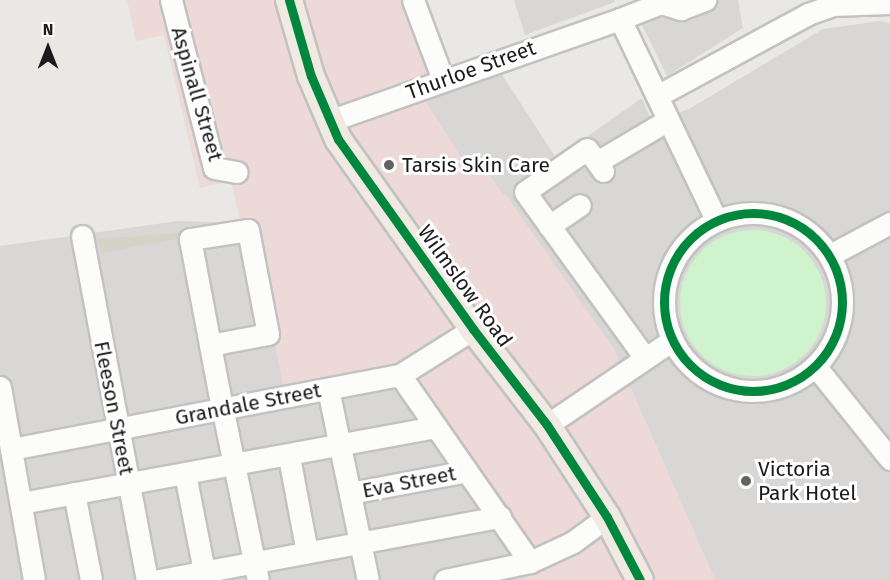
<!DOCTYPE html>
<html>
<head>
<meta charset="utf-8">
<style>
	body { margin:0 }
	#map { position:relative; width:890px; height:580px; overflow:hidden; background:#eae8e4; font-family:"Fira Sans",sans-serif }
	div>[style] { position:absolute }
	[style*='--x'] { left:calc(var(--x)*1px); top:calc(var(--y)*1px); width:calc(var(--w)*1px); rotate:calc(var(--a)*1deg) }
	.residential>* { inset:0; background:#d9d7d5 }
	.commercial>* { inset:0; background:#edd9d7 }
	.religious>* { inset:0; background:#d8d7d5 }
	.construction>* { inset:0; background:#d4d3c5 }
	.park>* { inset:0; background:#cef3cd }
	.round { border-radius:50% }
	.parking>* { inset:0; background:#d8d7d6 }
	.roads { filter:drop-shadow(2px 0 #c2c2c0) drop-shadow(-2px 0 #c2c2c0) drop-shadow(0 2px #c2c2c0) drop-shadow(0 -2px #c2c2c0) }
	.minor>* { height:21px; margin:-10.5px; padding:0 10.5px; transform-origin:10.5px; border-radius:10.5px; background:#fcfcfb }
	.minor>.ring { margin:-10.5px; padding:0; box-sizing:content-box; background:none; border:21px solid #fcfcfb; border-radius:50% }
	.major>* { height:26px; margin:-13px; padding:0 13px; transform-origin:13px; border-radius:13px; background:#f0eae2 }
	.cycleway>* { height:9px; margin:-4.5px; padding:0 4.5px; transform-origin:4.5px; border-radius:4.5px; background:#00873e }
	.cycleway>.ring { margin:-4.5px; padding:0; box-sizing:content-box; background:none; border:9px solid #00873e; border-radius:50% }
	.dots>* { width:16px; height:16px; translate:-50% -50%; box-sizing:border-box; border:3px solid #fff; border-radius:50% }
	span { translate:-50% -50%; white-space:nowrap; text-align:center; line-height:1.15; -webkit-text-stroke:6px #fff; paint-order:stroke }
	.street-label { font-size:21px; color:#1b1b1b }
	.poi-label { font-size:21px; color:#1b1b1b }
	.left { translate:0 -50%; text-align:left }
	.north { position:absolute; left:18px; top:18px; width:60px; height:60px; -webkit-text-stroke:4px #fff; paint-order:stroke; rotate:0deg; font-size:16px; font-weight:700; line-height:24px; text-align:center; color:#1b1b1b }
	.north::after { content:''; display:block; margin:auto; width:21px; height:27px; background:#1b1b1b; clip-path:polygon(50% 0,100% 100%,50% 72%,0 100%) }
</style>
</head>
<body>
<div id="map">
	<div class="residential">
		<div style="clip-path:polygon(879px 21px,890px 23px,890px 580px,715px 580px,613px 348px,503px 195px,642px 98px,652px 122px,689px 109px,823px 29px)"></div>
		<div style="clip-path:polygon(178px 221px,241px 223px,394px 365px,528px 552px,524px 580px,0 580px,0 246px)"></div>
	</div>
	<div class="commercial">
		<div style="clip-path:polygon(127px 0,402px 0,434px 92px,613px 348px,715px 580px,524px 580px,527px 552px,394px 366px,283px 386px,253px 227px,241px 223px,231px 181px,200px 188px,164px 35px,136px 41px)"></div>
	</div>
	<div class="religious">
		<div style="clip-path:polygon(514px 0,614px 0,615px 2px,525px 35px)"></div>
	</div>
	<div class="construction">
		<div style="clip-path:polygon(180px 233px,181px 238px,101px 253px,98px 239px)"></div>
	</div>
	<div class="park">
		<div class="round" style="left:680px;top:230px;width:146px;height:146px"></div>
	</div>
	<div class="parking">
		<div style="clip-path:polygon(637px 0,738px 0,743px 28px,667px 76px,631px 3px)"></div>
		<div style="clip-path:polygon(501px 73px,556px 158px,503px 195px,477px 156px,465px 163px,425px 100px)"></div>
	</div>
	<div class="roads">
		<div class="minor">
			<div style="--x:171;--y:0;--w:173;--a:75.6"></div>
			<div style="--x:214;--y:168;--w:23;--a:10"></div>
			<div style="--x:413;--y:0;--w:85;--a:69.4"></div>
			<div style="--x:620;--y:19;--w:44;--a:-21.3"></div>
			<div style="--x:661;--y:3;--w:21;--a:17"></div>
			<div style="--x:681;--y:9;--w:26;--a:-21"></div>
			<div style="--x:657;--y:96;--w:172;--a:-28.5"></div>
			<div style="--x:808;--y:14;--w:27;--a:-20"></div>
			<div style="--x:833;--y:5;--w:57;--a:-2"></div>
			<div style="--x:329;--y:121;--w:308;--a:-19.3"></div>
			<div style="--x:620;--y:19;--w:222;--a:64.4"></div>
			<div style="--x:597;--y:162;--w:16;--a:-128"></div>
			<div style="--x:587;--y:149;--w:75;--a:145.3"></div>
			<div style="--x:525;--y:192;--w:205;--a:54.1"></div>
			<div style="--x:603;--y:171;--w:11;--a:-124"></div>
			<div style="--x:597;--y:162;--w:82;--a:-30.6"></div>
			<div class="ring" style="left:664px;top:213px;width:157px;height:157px"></div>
			<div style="--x:549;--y:226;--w:37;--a:-34"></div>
			<div style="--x:82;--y:236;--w:350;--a:79.3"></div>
			<div style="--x:830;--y:255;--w:68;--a:-28.1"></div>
			<div style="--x:210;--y:345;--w:59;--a:-10.7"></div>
			<div style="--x:268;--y:334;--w:106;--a:-100.9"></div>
			<div style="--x:248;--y:230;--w:59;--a:171.2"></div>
			<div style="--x:190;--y:239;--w:156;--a:79.3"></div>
			<div style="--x:219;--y:392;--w:192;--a:78.3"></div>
			<div style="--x:816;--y:367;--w:118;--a:51.2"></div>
			<div style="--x:400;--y:375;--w:228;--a:55.2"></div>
			<div style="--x:0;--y:387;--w:196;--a:80"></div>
			<div style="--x:328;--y:389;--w:195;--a:78.2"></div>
			<div style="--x:547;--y:425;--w:150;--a:-34.1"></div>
			<div style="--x:11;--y:449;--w:396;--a:-10.8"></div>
			<div style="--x:400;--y:375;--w:86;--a:-32.2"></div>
			<div style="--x:289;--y:457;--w:97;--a:79.3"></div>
			<div style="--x:185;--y:474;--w:99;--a:78.9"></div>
			<div style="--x:74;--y:493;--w:89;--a:78.9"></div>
			<div style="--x:350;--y:493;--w:119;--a:-10.6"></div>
			<div style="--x:21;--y:503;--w:422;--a:-10.4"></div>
			<div style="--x:159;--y:580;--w:347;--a:-10.5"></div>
			<div style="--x:445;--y:580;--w:87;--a:-12"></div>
			<div style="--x:530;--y:562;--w:47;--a:-24.9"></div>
			<div style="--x:573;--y:542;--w:42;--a:-36.3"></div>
		</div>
		<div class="major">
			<div style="--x:289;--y:0;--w:79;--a:73.9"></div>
			<div style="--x:311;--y:76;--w:69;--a:66.8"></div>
			<div style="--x:338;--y:139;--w:233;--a:54.6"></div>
			<div style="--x:473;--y:329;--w:121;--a:52.4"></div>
			<div style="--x:547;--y:425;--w:110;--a:56.9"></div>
			<div style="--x:607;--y:517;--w:71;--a:62.4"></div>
		</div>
	</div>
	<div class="cycleway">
		<div style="--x:289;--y:0;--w:79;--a:73.9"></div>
		<div style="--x:311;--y:76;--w:69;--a:66.8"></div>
		<div style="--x:338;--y:139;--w:233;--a:54.6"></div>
		<div style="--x:473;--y:329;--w:121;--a:52.4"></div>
		<div style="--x:547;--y:425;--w:110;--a:56.9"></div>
		<div style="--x:607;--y:517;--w:71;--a:62.4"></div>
		<div class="ring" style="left:664px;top:213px;width:169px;height:169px"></div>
	</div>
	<div class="dots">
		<div style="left:389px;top:165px;background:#636361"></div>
		<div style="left:746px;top:481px;background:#636361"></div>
	</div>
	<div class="street-label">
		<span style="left:471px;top:70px;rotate:-20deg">Thurloe Street</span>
		<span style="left:197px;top:94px;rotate:74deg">Aspinall Street</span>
		<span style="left:465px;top:286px;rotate:54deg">Wilmslow Road</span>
		<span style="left:248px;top:404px;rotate:-11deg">Grandale Street</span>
		<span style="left:114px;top:408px;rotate:79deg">Fleeson Street</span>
		<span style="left:409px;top:482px;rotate:-11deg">Eva Street</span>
	</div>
	<div class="poi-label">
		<span class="left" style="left:402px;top:165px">Tarsis Skin Care</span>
		<span class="left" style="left:758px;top:481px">Victoria<br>Park Hotel</span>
	</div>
	<div class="north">N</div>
</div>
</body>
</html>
